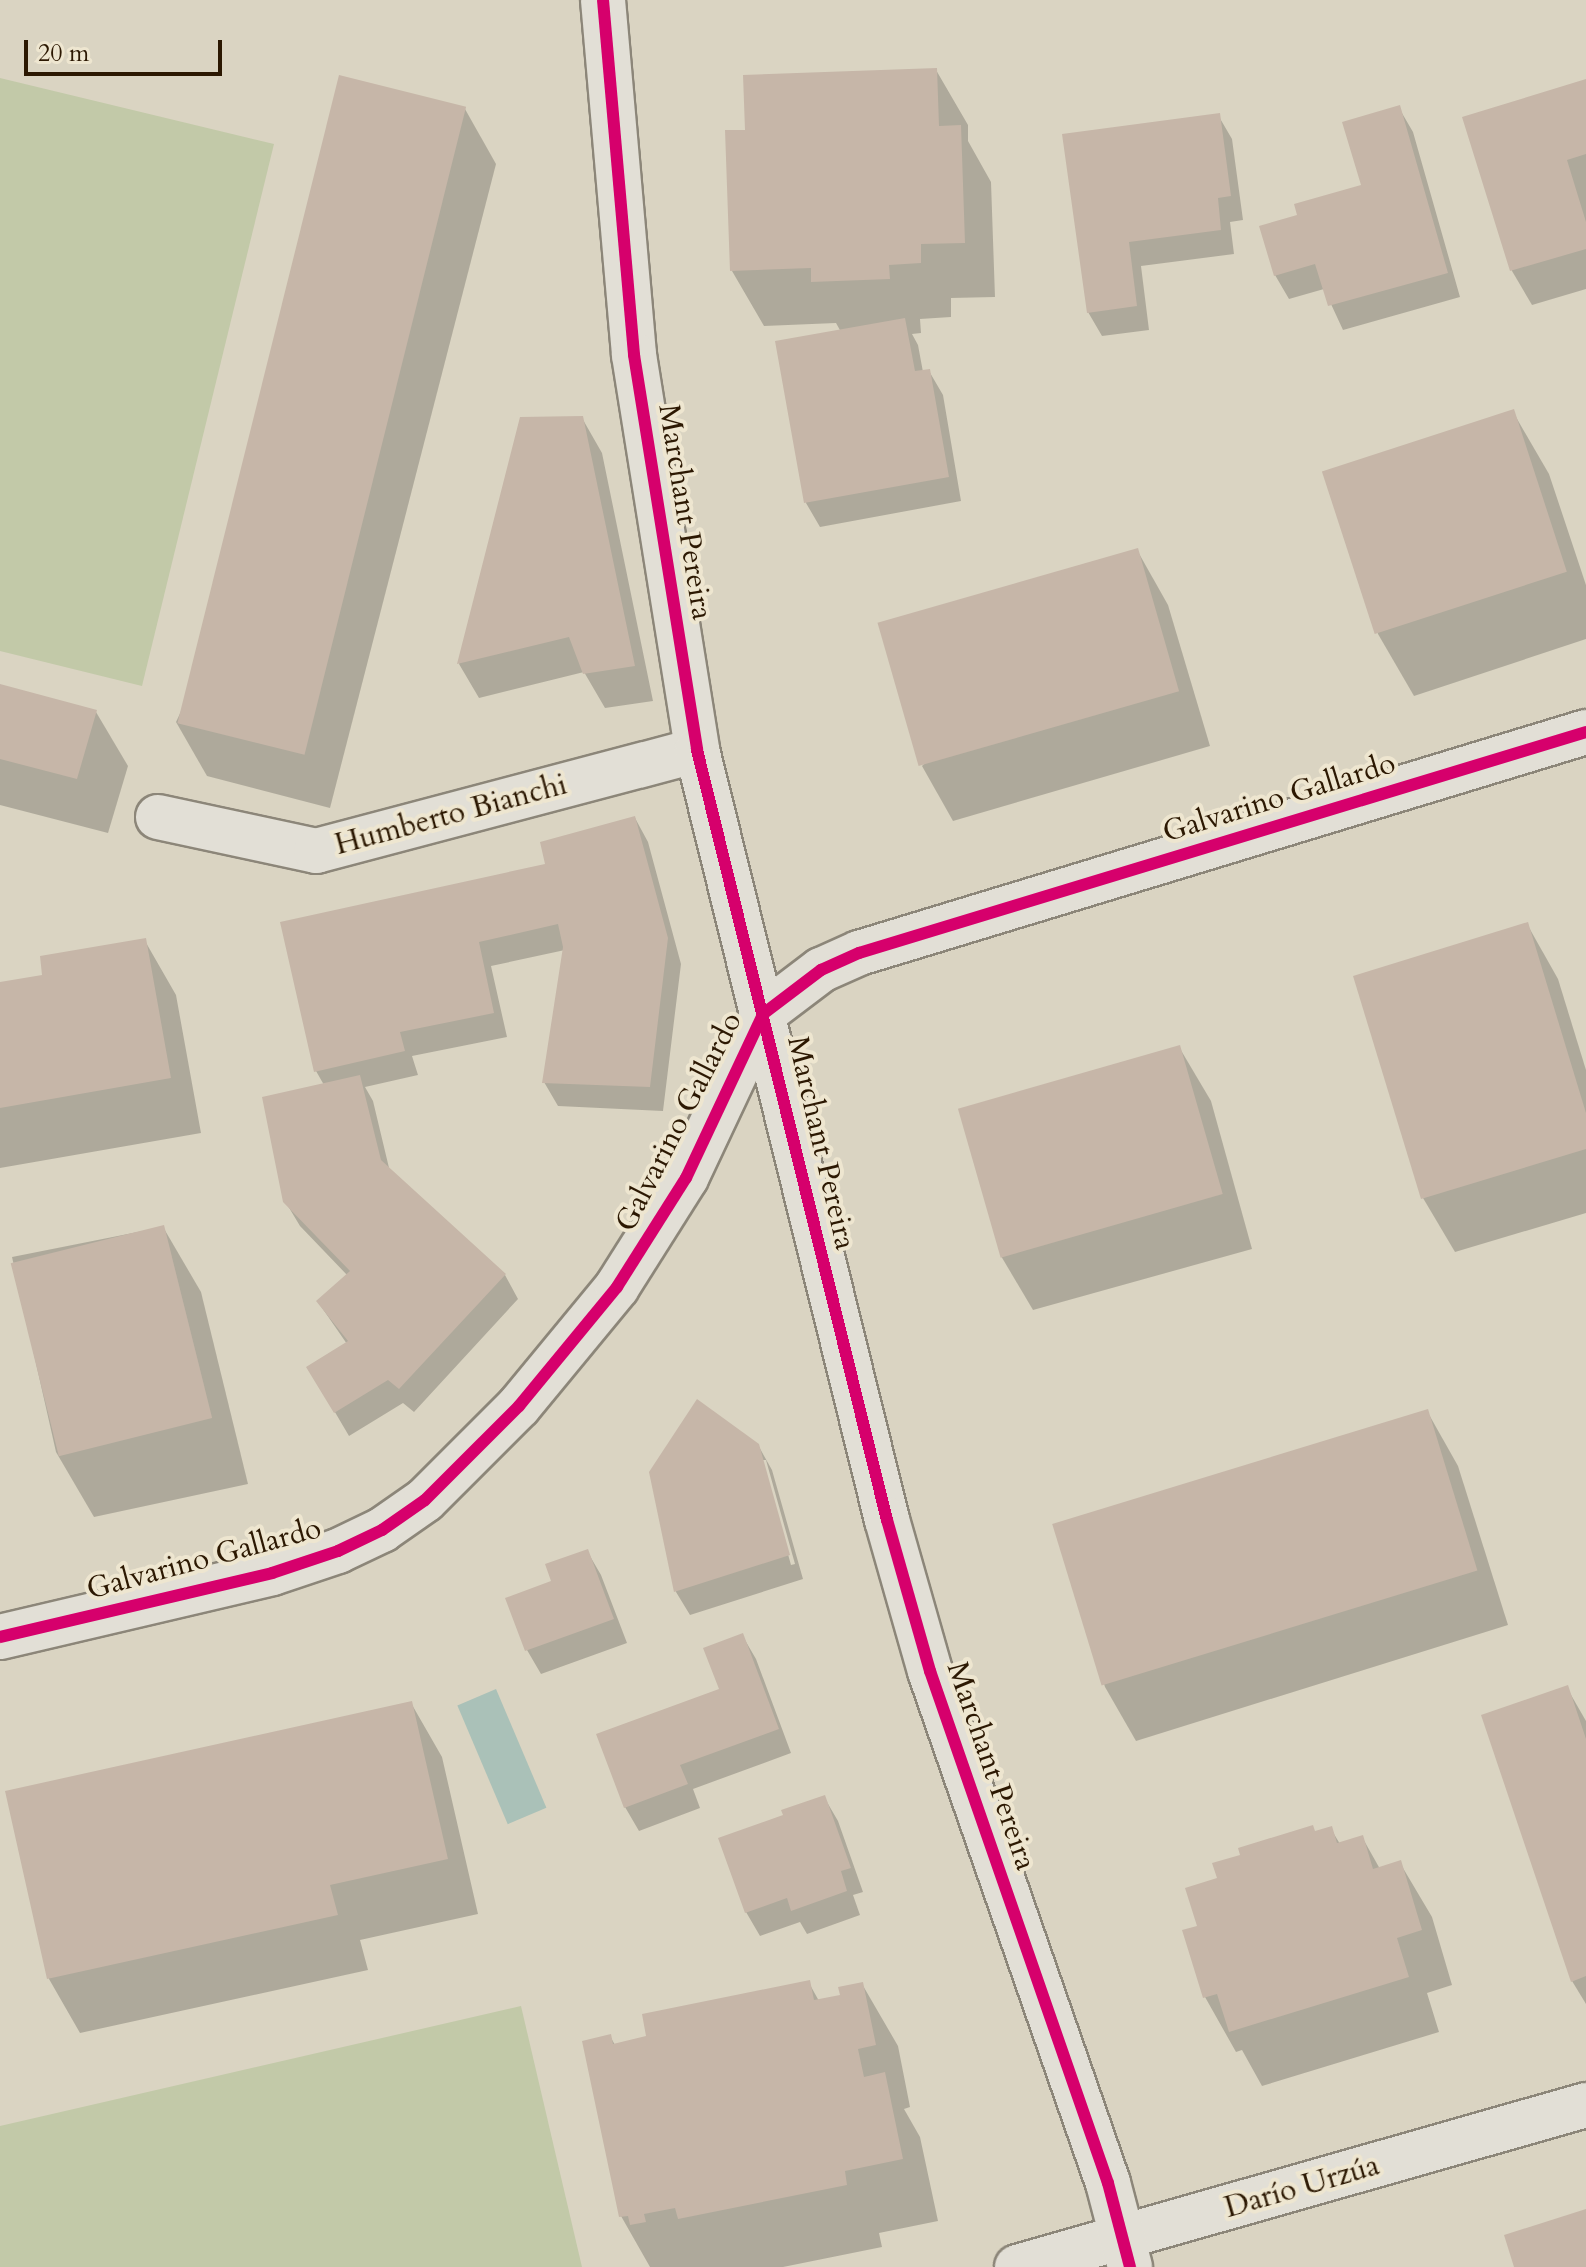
<!DOCTYPE html>
<html>
<head>
<meta charset="utf-8">
<style>
	body { margin:0 }
	#map { position:relative; width:1586px; height:2267px; overflow:hidden; background:#dad4c2; font-family:Cardo,serif }
	div>[style] { position:absolute }
	[style*='--x'] { left:calc(var(--x)*1px); top:calc(var(--y)*1px); width:calc(var(--w)*1px); rotate:calc(var(--a)*1deg) }
	.green>* { inset:0; background:#c2c9a8 }
	.water>* { inset:0; background:#aac1b8; transform-origin:0 0 }
	.shadow>* { inset:0; background:#0003 }
	.building>* { inset:0; background:#c6b6a8; transform-origin:0 0 }
	.roads { filter:drop-shadow(2px 0 #8c8679) drop-shadow(-2px 0 #8c8679) drop-shadow(0 2px #8c8679) drop-shadow(0 -2px #8c8679) }
	.street>* { height:44px; margin:-22px; padding:0 22px; transform-origin:22px; border-radius:22px; background:#e2dfd6 }
	.secondary>* { height:44px; margin:-22px; padding:0 22px; transform-origin:22px; border-radius:22px; background:#e2dfd6 }
	.cycleway>* { height:12px; margin:-6px; padding:0 6px; transform-origin:6px; border-radius:6px; background:#d6006c }
	span { translate:-50% -50%; white-space:nowrap; text-align:center; line-height:1.15; -webkit-text-stroke:8px #eee6d0; paint-order:stroke }
	.street-label { font-size:30px; color:#2c1802 }
	.scale { position:absolute; left:24px; top:40px; width:198px; height:36px; box-sizing:border-box; border:4px solid #2c1802; border-top:0; padding-left:10px; font-size:24px; line-height:28px; white-space:nowrap; color:#2c1802; -webkit-text-stroke:6px #eee6d0; paint-order:stroke }
</style>
</head>
<body>
<div id="map">
	<div class="green">
		<div style="clip-path:polygon(0 78px,274px 144px,142px 686px,0 651px)"></div>
		<div style="clip-path:polygon(521px 2006px,582px 2267px,0 2267px,0 2126px)"></div>
	</div>
	<div class="water">
		<div style="left:496px;top:1689px;width:129px;height:42px;rotate:67deg"></div>
	</div>
	<div class="shadow">
		<div style="clip-path:polygon(936px 70px,968px 125px,968px 141px,991px 182px,995px 297px,951px 298px,951px 317px,920px 319px,921px 333px,912px 334px,918px 345px,923px 372px,929px 371px,943px 395px,961px 501px,820px 527px,806px 503px,841px 332px,836px 323px,764px 326px,732px 271px,747px 132px)"></div>
		<div style="clip-path:polygon(1586px 81px,1586px 289px,1532px 305px,1512px 271px,1464px 119px)"></div>
		<div style="clip-path:polygon(1399px 108px,1413px 132px,1460px 297px,1343px 330px,1324px 289px,1289px 299px,1275px 275px,1363px 186px)"></div>
		<div style="clip-path:polygon(465px 109px,496px 164px,330px 808px,207px 776px,176px 722px)"></div>
		<div style="clip-path:polygon(1218px 115px,1232px 139px,1243px 220px,1230px 222px,1234px 254px,1141px 266px,1149px 330px,1102px 336px,1088px 312px,1064px 135px)"></div>
		<div style="clip-path:polygon(1513px 412px,1549px 474px,1586px 585px,1586px 639px,1414px 696px,1378px 634px,1325px 474px)"></div>
		<div style="clip-path:polygon(582px 418px,602px 453px,653px 701px,605px 708px,584px 672px,479px 698px,459px 664px,522px 419px)"></div>
		<div style="clip-path:polygon(1137px 550px,1168px 605px,1210px 746px,953px 821px,922px 766px)"></div>
		<div style="clip-path:polygon(0 686px,96px 712px,128px 766px,108px 833px,0 805px)"></div>
		<div style="clip-path:polygon(635px 818px,648px 842px,681px 964px,663px 1111px,558px 1106px,544px 1082px,565px 950px,491px 966px,507px 1037px,412px 1056px,418px 1075px,365px 1087px,373px 1101px,390px 1172px,505px 1275px,518px 1299px,414px 1412px,403px 1403px,349px 1436px,309px 1368px,347px 1344px,318px 1302px,348px 1276px,300px 1226px,285px 1201px,324px 1085px,316px 1071px,547px 866px)"></div>
		<div style="clip-path:polygon(1527px 924px,1558px 979px,1586px 1070px,1586px 1213px,1455px 1252px,1423px 1198px)"></div>
		<div style="clip-path:polygon(145px 941px,176px 995px,201px 1133px,0 1168px,0 984px,45px 976px)"></div>
		<div style="clip-path:polygon(1179px 1047px,1211px 1101px,1252px 1249px,1033px 1310px,1001px 1256px)"></div>
		<div style="clip-path:polygon(163px 1227px,201px 1292px,248px 1484px,94px 1517px,56px 1452px,12px 1257px)"></div>
		<div style="clip-path:polygon(1427px 1411px,1458px 1466px,1508px 1625px,1136px 1741px,1105px 1687px,1055px 1526px)"></div>
		<div style="clip-path:polygon(evenodd,758px 1445px,772px 1470px,803px 1579px,690px 1615px,676px 1592px,651px 1472px,758px 1445px,762px 1460px,766px 1460px,795px 1564px,791px 1565px,762px 1460px)"></div>
		<div style="clip-path:polygon(587px 1551px,601px 1575px,627px 1643px,541px 1674px,527px 1650px,508px 1599px,554px 1583px)"></div>
		<div style="clip-path:polygon(742px 1635px,756px 1659px,791px 1753px,693px 1789px,700px 1808px,639px 1831px,625px 1807px,722px 1690px)"></div>
		<div style="clip-path:polygon(1567px 1688px,1586px 1721px,1586px 2004px,1572px 1981px)"></div>
		<div style="clip-path:polygon(411px 1703px,442px 1757px,478px 1914px,360px 1940px,368px 1970px,80px 2033px,49px 1979px,7px 1793px)"></div>
		<div style="clip-path:polygon(824px 1797px,838px 1821px,863px 1892px,853px 1895px,860px 1915px,807px 1934px,800px 1922px,760px 1936px,746px 1912px,786px 1817px)"></div>
		<div style="clip-path:polygon(1331px 1829px,1340px 1844px,1362px 1837px,1380px 1869px,1400px 1863px,1432px 1917px,1452px 1985px,1427px 1993px,1439px 2032px,1262px 2086px,1242px 2050px,1236px 2052px,1205px 1997px,1199px 1927px,1219px 1879px,1315px 1833px)"></div>
		<div style="clip-path:polygon(809px 1983px,819px 2001px,842px 1996px,862px 1984px,898px 2046px,910px 2107px,904px 2109px,920px 2137px,938px 2221px,879px 2233px,882px 2247px,783px 2267px,650px 2267px,621px 2216px,610px 2036px,615px 2045px,649px 2038px)"></div>
	</div>
	<div class="building">
		<div style="clip-path:polygon(937px 68px,939px 126px,961px 125px,965px 243px,921px 244px,921px 263px,889px 265px,890px 279px,811px 282px,811px 268px,730px 271px,725px 130px,745px 130px,743px 75px)"></div>
		<div style="left:339px;top:75px;width:131px;height:668px;rotate:14deg"></div>
		<div style="clip-path:polygon(1586px 79px,1586px 154px,1567px 160px,1586px 222px,1586px 249px,1510px 271px,1462px 117px)"></div>
		<div style="clip-path:polygon(1400px 105px,1448px 273px,1328px 306px,1315px 264px,1274px 276px,1259px 226px,1297px 215px,1294px 204px,1361px 185px,1342px 122px)"></div>
		<div style="clip-path:polygon(1220px 113px,1231px 196px,1218px 198px,1221px 230px,1129px 242px,1137px 306px,1087px 313px,1062px 134px)"></div>
		<div style="clip-path:polygon(905px 318px,915px 371px,930px 369px,949px 477px,804px 503px,775px 341px)"></div>
		<div style="left:1514px;top:409px;width:171px;height:202px;rotate:72deg"></div>
		<div style="clip-path:polygon(583px 416px,635px 666px,583px 674px,569px 637px,457px 664px,520px 417px)"></div>
		<div style="left:1138px;top:548px;width:149px;height:271px;rotate:74deg"></div>
		<div style="clip-path:polygon(0 684px,97px 710px,77px 779px,0 759px)"></div>
		<div style="clip-path:polygon(635px 816px,668px 938px,650px 1087px,542px 1083px,563px 947px,558px 924px,479px 942px,494px 1013px,400px 1032px,405px 1051px,314px 1072px,280px 922px,545px 864px,540px 842px)"></div>
		<div style="clip-path:polygon(1528px 922px,1586px 1113px,1586px 1149px,1421px 1199px,1353px 976px)"></div>
		<div style="clip-path:polygon(146px 938px,171px 1078px,0 1108px,0 982px,42px 975px,40px 956px)"></div>
		<div style="left:1180px;top:1045px;width:155px;height:231px;rotate:74deg"></div>
		<div style="clip-path:polygon(360px 1075px,381px 1160px,506px 1274px,399px 1389px,388px 1380px,334px 1413px,306px 1367px,348px 1341px,316px 1301px,350px 1271px,283px 1202px,262px 1097px)"></div>
		<div style="left:164px;top:1225px;width:199px;height:158px;rotate:76deg"></div>
		<div style="clip-path:polygon(697px 1399px,759px 1444px,790px 1555px,674px 1592px,649px 1472px)"></div>
		<div style="left:1428px;top:1409px;width:169px;height:393px;rotate:73deg"></div>
		<div style="clip-path:polygon(588px 1549px,614px 1619px,525px 1651px,505px 1598px,551px 1581px,545px 1564px)"></div>
		<div style="clip-path:polygon(743px 1633px,779px 1729px,680px 1765px,688px 1784px,624px 1808px,596px 1734px,719px 1689px,703px 1648px)"></div>
		<div style="clip-path:polygon(1568px 1685px,1586px 1739px,1586px 1976px,1571px 1982px,1481px 1715px)"></div>
		<div style="clip-path:polygon(412px 1701px,448px 1859px,330px 1885px,338px 1915px,47px 1979px,5px 1791px)"></div>
		<div style="clip-path:polygon(825px 1795px,851px 1868px,841px 1871px,847px 1891px,791px 1911px,787px 1898px,745px 1913px,718px 1838px,783px 1815px,781px 1810px)"></div>
		<div style="clip-path:polygon(1313px 1825px,1315px 1831px,1332px 1826px,1337px 1843px,1363px 1835px,1373px 1869px,1401px 1860px,1422px 1930px,1397px 1938px,1409px 1977px,1229px 2032px,1217px 1994px,1203px 1998px,1182px 1930px,1197px 1926px,1185px 1888px,1217px 1878px,1212px 1863px,1240px 1855px,1238px 1848px)"></div>
		<div style="clip-path:polygon(810px 1980px,814px 2000px,840px 1995px,838px 1987px,863px 1982px,876px 2045px,858px 2049px,864px 2077px,885px 2072px,903px 2159px,845px 2171px,847px 2185px,678px 2219px,675px 2208px,644px 2214px,646px 2222px,630px 2225px,628px 2216px,619px 2217px,582px 2041px,611px 2034px,613px 2044px,646px 2036px,642px 2014px)"></div>
		<div style="clip-path:polygon(1586px 2209px,1586px 2267px,1514px 2267px,1504px 2235px)"></div>
	</div>
	<div class="roads">
		<div class="street">
			<div style="--x:158;--y:817;--w:162;--a:12.1"></div>
			<div style="--x:316;--y:851;--w:394;--a:-14.8"></div>
			<div style="--x:0;--y:1637;--w:279;--a:-13.2"></div>
			<div style="--x:272;--y:1573;--w:70;--a:-18.4"></div>
			<div style="--x:338;--y:1551;--w:49;--a:-25.5"></div>
			<div style="--x:382;--y:1530;--w:52;--a:-34.9"></div>
			<div style="--x:425;--y:1500;--w:133;--a:-45"></div>
			<div style="--x:519;--y:1406;--w:154;--a:-50.5"></div>
			<div style="--x:617;--y:1287;--w:129;--a:-57.7"></div>
			<div style="--x:686;--y:1178;--w:181;--a:-64.8"></div>
			<div style="--x:763;--y:1014;--w:73;--a:-37.2"></div>
			<div style="--x:821;--y:970;--w:42;--a:-24.1"></div>
			<div style="--x:859;--y:953;--w:760;--a:-16.91"></div>
			<div style="--x:1017;--y:2267;--w:592;--a:-15.89"></div>
		</div>
		<div class="secondary">
			<div style="--x:603;--y:0;--w:356;--a:85"></div>
			<div style="--x:634;--y:355;--w:400;--a:80.9"></div>
			<div style="--x:697;--y:750;--w:793;--a:76.14"></div>
			<div style="--x:887;--y:1520;--w:157;--a:74.1"></div>
			<div style="--x:930;--y:1671;--w:542;--a:70.83"></div>
			<div style="--x:1108;--y:2183;--w:87;--a:75.3"></div>
		</div>
	</div>
	<div class="cycleway">
		<div style="--x:603;--y:0;--w:356;--a:85"></div>
		<div style="--x:634;--y:355;--w:400;--a:80.9"></div>
		<div style="--x:697;--y:750;--w:793;--a:76.14"></div>
		<div style="--x:887;--y:1520;--w:157;--a:74.1"></div>
		<div style="--x:930;--y:1671;--w:542;--a:70.83"></div>
		<div style="--x:1108;--y:2183;--w:87;--a:75.3"></div>
		<div style="--x:0;--y:1637;--w:279;--a:-13.2"></div>
		<div style="--x:272;--y:1573;--w:70;--a:-18.4"></div>
		<div style="--x:338;--y:1551;--w:49;--a:-25.5"></div>
		<div style="--x:382;--y:1530;--w:52;--a:-34.9"></div>
		<div style="--x:425;--y:1500;--w:133;--a:-45"></div>
		<div style="--x:519;--y:1406;--w:154;--a:-50.5"></div>
		<div style="--x:617;--y:1287;--w:129;--a:-57.7"></div>
		<div style="--x:686;--y:1178;--w:181;--a:-64.8"></div>
		<div style="--x:763;--y:1014;--w:73;--a:-37.2"></div>
		<div style="--x:821;--y:970;--w:42;--a:-24.1"></div>
		<div style="--x:859;--y:953;--w:760;--a:-16.91"></div>
	</div>
	<div class="street-label">
		<span style="left:685px;top:512px;rotate:81deg">Marchant Pereira</span>
		<span style="left:1279px;top:798px;rotate:-17deg">Galvarino Gallardo</span>
		<span style="left:451px;top:815px;rotate:-15deg">Humberto Bianchi</span>
		<span style="left:679px;top:1122px;rotate:-63deg">Galvarino Gallardo</span>
		<span style="left:821px;top:1143px;rotate:77deg">Marchant Pereira</span>
		<span style="left:204px;top:1559px;rotate:-15deg">Galvarino Gallardo</span>
		<span style="left:991px;top:1766px;rotate:71deg">Marchant Pereira</span>
		<span style="left:1302px;top:2187px;rotate:-16deg">Darío Urzúa</span>
	</div>
	<div class="scale">20 m</div>
</div>
</body>
</html>
